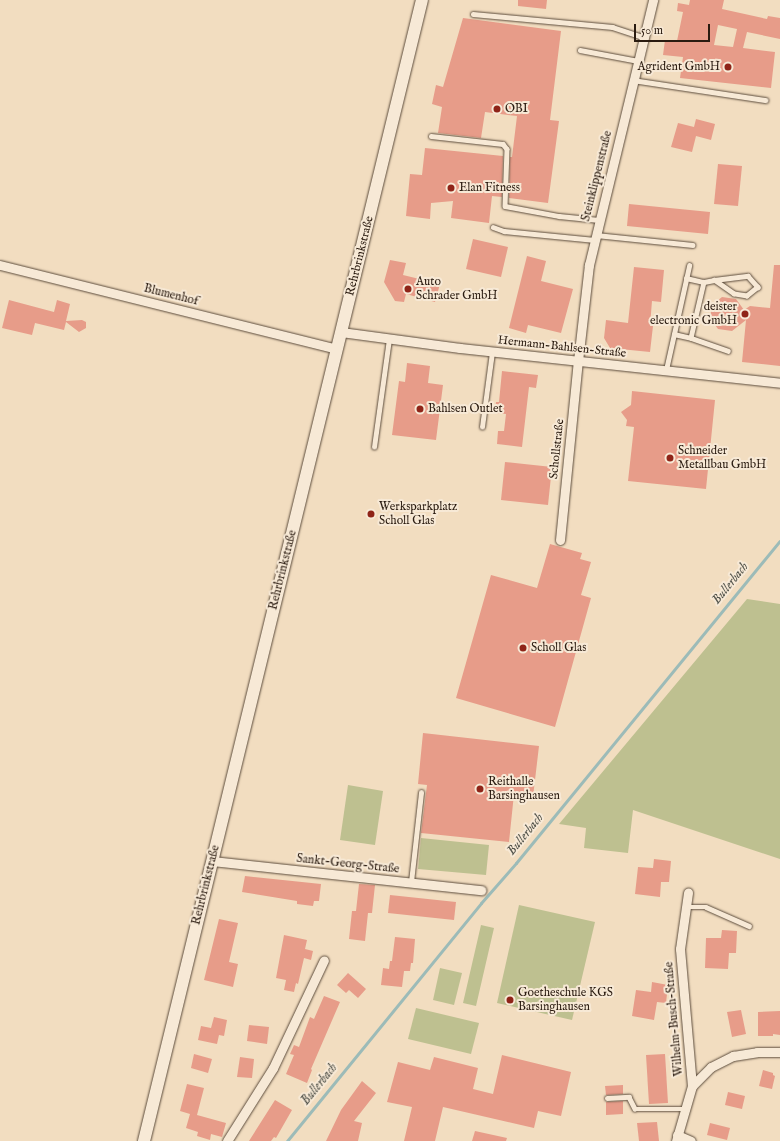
<!DOCTYPE html>
<meta charset="utf-8">
<style>
body{margin:0}
#map{position:relative;width:780px;height:1141px;overflow:hidden;background:#f2ddc0;font-family:"IM FELL English",serif}
div>[style]{position:absolute}
[style*='--x']{left:calc(var(--x)*1px);top:calc(var(--y)*1px);width:calc(var(--w)*1px);rotate:calc(var(--a)*1deg)}
.green>*{inset:0;background:#bec090}
.stream>*{height:3px;margin:-1.5px;padding:0 1.5px;transform-origin:1.5px;border-radius:1.5px;background:#9cbbb8}
.building>*{inset:0;background:#e79c89}
.roads{filter:drop-shadow(0 0 1px #5c4c3c) drop-shadow(0 0 1px #5c4c3c)}
.service>*{height:4.5px;margin:-2.25px;padding:0 2.25px;transform-origin:2.25px;border-radius:2.25px;background:#f7e9d6}
.minor>*{height:9px;margin:-4.5px;padding:0 4.5px;transform-origin:4.5px;border-radius:4.5px;background:#f7e9d6}
.secondary>*{height:12px;margin:-6px;padding:0 6px;transform-origin:6px;border-radius:6px;background:#f7e9d6}
.dots>*{width:11px;height:11px;translate:-50% -50%;box-sizing:border-box;border:2px solid #f7e9d6;border-radius:50%}
span{translate:-50% -50%;white-space:nowrap;text-align:center;line-height:1.15;-webkit-text-stroke:4px #f7e9d6;paint-order:stroke}
.poi-label{font-size:12px;color:#2a1b10}
.right{translate:-100% -50%;text-align:right}
.left{translate:0 -50%;text-align:left}
.street-label{font-size:12px;color:#2a1b10}
.water-label{font-size:13px;color:#52534b;font-style:italic}
.scale{position:absolute;left:634px;top:24px;width:76px;height:18px;box-sizing:border-box;border:2px solid #2a1b10;border-top:0;padding-left:5px;font-size:12px;line-height:14px;white-space:nowrap;color:#2a1b10;-webkit-text-stroke:3px #f7e9d6;paint-order:stroke}
</style>
<div id="map">
<div class="green">
<i style="clip-path:polygon(747px 599px,780px 604px,780px 859px,633px 810px,628px 853px,584px 848px,586px 828px,559px 824px)"></i>
<i style="clip-path:polygon(348px 785px,383px 791px,375px 845px,340px 840px)"></i>
<i style="clip-path:polygon(421px 838px,489px 845px,486px 875px,418px 869px)"></i>
<i style="clip-path:polygon(519px 905px,595px 922px,572px 1020px,497px 1003px)"></i>
<i style="clip-path:polygon(481px 925px,494px 928px,476px 1006px,463px 1003px)"></i>
<i style="clip-path:polygon(440px 968px,462px 973px,454px 1005px,433px 1000px)"></i>
<i style="clip-path:polygon(416px 1008px,479px 1023px,471px 1054px,408px 1039px)"></i>
</div>
<div class="stream">
<i style="--x:287;--y:1141;--w:307;--a:-50.8"></i>
<i style="--x:481;--y:903;--w:53;--a:-48.8"></i>
<i style="--x:516;--y:863;--w:416;--a:-50.7"></i>
</div>
<div class="building">
<i style="clip-path:polygon(518px 0,547px 0,546px 9px,518px 6px)"></i>
<i style="clip-path:polygon(evenodd,690px 0,724px 0,722px 9px,767px 19px,768px 16px,780px 18px,780px 39px,747px 32px,743px 48px,775px 52px,771px 88px,680px 78px,683px 57px,663px 55px,665px 40px,677px 41px,683px 12px,677px 11px,678px 3px,689px 5px,690px 0,718px 25px,737px 29px,733px 47px,714px 45px,718px 25px)"></i>
<i style="clip-path:polygon(463px 18px,561px 31px,550px 120px,559px 121px,548px 203px,509px 198px,510px 157px,512px 157px,517px 116px,485px 112px,481px 138px,438px 133px,442px 107px,432px 104px,436px 85px,443px 87px)"></i>
<i style="clip-path:polygon(696px 119px,715px 124px,711px 140px,696px 136px,692px 152px,671px 147px,678px 123px,694px 127px)"></i>
<i style="clip-path:polygon(425px 148px,503px 156px,502px 197px,492px 196px,489px 223px,451px 218px,453px 201px,431px 203px,430px 219px,406px 216px,410px 174px,422px 175px)"></i>
<i style="clip-path:polygon(718px 164px,742px 166px,738px 206px,714px 204px)"></i>
<i style="clip-path:polygon(629px 204px,710px 212px,708px 234px,627px 226px)"></i>
<i style="clip-path:polygon(473px 239px,508px 247px,501px 277px,466px 269px)"></i>
<i style="clip-path:polygon(527px 256px,546px 261px,541px 281px,573px 289px,561px 333px,528px 325px,526px 333px,509px 328px)"></i>
<i style="clip-path:polygon(390px 260px,406px 263px,403px 275px,440px 284px,435px 302px,406px 294px,404px 302px,395px 301px,384px 282px)"></i>
<i style="clip-path:polygon(774px 265px,780px 265px,780px 366px,742px 362px,746px 320px,732px 331px,718px 329px,710px 318px,712px 305px,722px 297px,736px 299px,744px 310px,750px 306px,770px 308px)"></i>
<i style="clip-path:polygon(634px 267px,664px 270px,661px 302px,652px 301px,650px 326px,653px 326px,650px 352px,610px 348px,604px 338px,606px 320px,628px 323px)"></i>
<i style="clip-path:polygon(9px 300px,54px 312px,57px 300px,70px 304px,66px 321px,82px 320px,86px 322px,86px 328px,79px 332px,66px 322px,64px 330px,35px 323px,32px 335px,2px 328px)"></i>
<i style="clip-path:polygon(407px 363px,430px 366px,428px 383px,443px 385px,436px 440px,392px 435px,399px 381px,405px 382px)"></i>
<i style="clip-path:polygon(502px 371px,538px 375px,536px 388px,529px 387px,522px 447px,497px 444px,498px 431px,504px 431px,506px 414px,495px 413px,496px 402px,499px 402px)"></i>
<i style="clip-path:polygon(632px 391px,715px 400px,706px 489px,628px 481px,634px 427px,626px 426px,627px 420px,621px 412px,631px 405px)"></i>
<i style="clip-path:polygon(505px 462px,552px 467px,548px 505px,501px 500px)"></i>
<i style="clip-path:polygon(550px 544px,582px 553px,580px 559px,591px 562px,581px 595px,591px 598px,555px 727px,456px 698px,491px 575px,537px 588px)"></i>
<i style="clip-path:polygon(423px 733px,539px 746px,533px 797px,514px 794px,509px 842px,421px 833px,427px 785px,418px 784px)"></i>
<i style="clip-path:polygon(654px 859px,671px 861px,669px 882px,661px 882px,660px 897px,635px 894px,638px 867px,653px 868px)"></i>
<i style="clip-path:polygon(245px 876px,321px 884px,319px 901px,314px 901px,313px 906px,297px 904px,297px 901px,242px 892px)"></i>
<i style="clip-path:polygon(359px 884px,375px 885px,372px 913px,368px 913px,365px 941px,349px 939px,352px 911px,356px 911px)"></i>
<i style="clip-path:polygon(390px 895px,456px 902px,454px 920px,388px 913px)"></i>
<i style="clip-path:polygon(219px 919px,238px 923px,229px 962px,238px 964px,233px 987px,204px 980px)"></i>
<i style="clip-path:polygon(722px 930px,737px 931px,736px 953px,729px 953px,728px 969px,705px 968px,706px 938px,721px 938px)"></i>
<i style="clip-path:polygon(284px 935px,307px 940px,305px 949px,313px 951px,311px 960px,304px 958px,298px 984px,296px 983px,294px 992px,284px 990px,286px 980px,276px 978px)"></i>
<i style="clip-path:polygon(395px 937px,415px 939px,413px 963px,411px 963px,410px 971px,404px 971px,402px 987px,381px 985px,383px 968px,389px 969px,390px 961px,392px 961px)"></i>
<i style="clip-path:polygon(348px 973px,366px 989px,358px 998px,349px 990px,346px 993px,337px 985px)"></i>
<i style="clip-path:polygon(652px 982px,668px 985px,666px 1003px,657px 1002px,654px 1020px,632px 1016px,636px 990px,651px 992px)"></i>
<i style="clip-path:polygon(324px 996px,340px 1002px,311px 1069px,312px 1070px,307px 1083px,286px 1074px,294px 1055px,290px 1054px,294px 1045px,299px 1047px,310px 1017px,314px 1019px)"></i>
<i style="clip-path:polygon(741px 1010px,746px 1034px,732px 1037px,727px 1012px)"></i>
<i style="clip-path:polygon(780px 1011px,780px 1035px,773px 1034px,773px 1036px,758px 1036px,758px 1012px)"></i>
<i style="clip-path:polygon(214px 1017px,227px 1020px,224px 1036px,219px 1035px,217px 1044px,198px 1040px,201px 1026px,211px 1028px)"></i>
<i style="clip-path:polygon(249px 1025px,269px 1027px,267px 1044px,247px 1041px)"></i>
<i style="clip-path:polygon(194px 1054px,212px 1059px,208px 1073px,191px 1068px)"></i>
<i style="clip-path:polygon(665px 1054px,668px 1103px,649px 1104px,646px 1055px)"></i>
<i style="clip-path:polygon(502px 1055px,571px 1072px,561px 1116px,538px 1111px,534px 1128px,443px 1107px,435px 1141px,404px 1141px,412px 1107px,387px 1102px,398px 1062px,430px 1070px,434px 1057px,478px 1068px,473px 1089px,493px 1094px)"></i>
<i style="clip-path:polygon(240px 1057px,254px 1059px,252px 1078px,237px 1077px)"></i>
<i style="clip-path:polygon(763px 1070px,773px 1073px,773px 1075px,775px 1076px,772px 1089px,759px 1086px)"></i>
<i style="clip-path:polygon(362px 1081px,376px 1093px,354px 1121px,362px 1123px,358px 1141px,326px 1141px,341px 1110px)"></i>
<i style="clip-path:polygon(187px 1084px,204px 1088px,197px 1115px,226px 1123px,222px 1137px,211px 1134px,210px 1140px,197px 1136px,198px 1132px,186px 1128px,190px 1114px,180px 1111px)"></i>
<i style="clip-path:polygon(623px 1085px,623px 1094px,606px 1095px,605px 1086px)"></i>
<i style="clip-path:polygon(728px 1092px,745px 1096px,742px 1109px,725px 1105px)"></i>
<i style="clip-path:polygon(275px 1100px,292px 1110px,276px 1138px,274px 1137px,271px 1141px,249px 1141px)"></i>
<i style="clip-path:polygon(623px 1101px,623px 1114px,606px 1115px,606px 1102px)"></i>
<i style="clip-path:polygon(657px 1122px,659px 1141px,639px 1141px,637px 1123px)"></i>
<i style="clip-path:polygon(710px 1123px,730px 1128px,727px 1140px,707px 1135px)"></i>
<i style="clip-path:polygon(475px 1131px,507px 1138px,506px 1141px,472px 1141px)"></i>
</div>
<div class="roads">
<div class="service">
<i style="--x:473;--y:14;--w:140;--a:5.3"></i>
<i style="--x:612;--y:27;--w:33;--a:18"></i>
<i style="--x:580;--y:50;--w:59;--a:10.7"></i>
<i style="--x:633;--y:80;--w:134;--a:8.6"></i>
<i style="--x:431;--y:136;--w:72;--a:6.3"></i>
<i style="--x:503;--y:144;--w:6;--a:51"></i>
<i style="--x:507;--y:149;--w:57;--a:92"></i>
<i style="--x:505;--y:206;--w:55;--a:10.5"></i>
<i style="--x:559;--y:216;--w:40;--a:5.7"></i>
<i style="--x:493;--y:227;--w:12;--a:20"></i>
<i style="--x:504;--y:231;--w:91;--a:5.6"></i>
<i style="--x:596;--y:235;--w:97;--a:5.9"></i>
<i style="--x:686;--y:278;--w:18;--a:13"></i>
<i style="--x:704;--y:282;--w:57;--a:103.1"></i>
<i style="--x:704;--y:282;--w:10;--a:-11"></i>
<i style="--x:714;--y:280;--w:34;--a:-7"></i>
<i style="--x:748;--y:276;--w:15;--a:48"></i>
<i style="--x:758;--y:287;--w:14;--a:141"></i>
<i style="--x:747;--y:296;--w:13;--a:-171"></i>
<i style="--x:734;--y:294;--w:24;--a:-145"></i>
<i style="--x:674;--y:334;--w:17;--a:13"></i>
<i style="--x:691;--y:338;--w:39;--a:19"></i>
<i style="--x:666;--y:370;--w:107;--a:-77.5"></i>
<i style="--x:482;--y:427;--w:76;--a:-82.4"></i>
<i style="--x:374;--y:447;--w:109;--a:-82.1"></i>
<i style="--x:411;--y:882;--w:90;--a:-83.6"></i>
<i style="--x:686;--y:907;--w:20;--a:0"></i>
<i style="--x:706;--y:907;--w:47;--a:23.8"></i>
<i style="--x:607;--y:1098;--w:22;--a:-3"></i>
<i style="--x:629;--y:1097;--w:13;--a:63"></i>
<i style="--x:635;--y:1109;--w:50;--a:0"></i>
</div>
<div class="minor">
<i style="--x:0;--y:265;--w:347;--a:14"></i>
<i style="--x:341;--y:332;--w:120;--a:7.7"></i>
<i style="--x:460;--y:348;--w:322;--a:6.2"></i>
<i style="--x:560;--y:540;--w:180;--a:-84.3"></i>
<i style="--x:578;--y:361;--w:97;--a:-83.5"></i>
<i style="--x:589;--y:265;--w:273;--a:-76.4"></i>
<i style="--x:212;--y:861;--w:271;--a:6.2"></i>
<i style="--x:692;--y:1086;--w:27;--a:-45"></i>
<i style="--x:711;--y:1067;--w:25;--a:-27"></i>
<i style="--x:733;--y:1056;--w:24;--a:-9"></i>
<i style="--x:757;--y:1052;--w:23;--a:0"></i>
<i style="--x:677;--y:1135;--w:15;--a:23"></i>
<i style="--x:227;--y:1141;--w:86;--a:-57.8"></i>
<i style="--x:273;--y:1068;--w:119;--a:-64.7"></i>
<i style="--x:676;--y:1141;--w:57;--a:-73.8"></i>
<i style="--x:692;--y:1086;--w:138;--a:-95"></i>
<i style="--x:680;--y:949;--w:57;--a:-81.9"></i>
</div>
<div class="secondary">
<i style="--x:144;--y:1141;--w:1174;--a:-76.31"></i>
</div>
</div>
<div class="dots">
<i style="left:728px;top:67px;background:#8f2418"></i>
<i style="left:497px;top:109px;background:#8f2418"></i>
<i style="left:451px;top:188px;background:#8f2418"></i>
<i style="left:408px;top:289px;background:#8f2418"></i>
<i style="left:745px;top:314px;background:#8f2418"></i>
<i style="left:420px;top:409px;background:#8f2418"></i>
<i style="left:670px;top:458px;background:#8f2418"></i>
<i style="left:371px;top:514px;background:#8f2418"></i>
<i style="left:523px;top:648px;background:#8f2418"></i>
<i style="left:480px;top:789px;background:#8f2418"></i>
<i style="left:510px;top:1000px;background:#8f2418"></i>
</div>
<div class="poi-label">
<span class="right" style="left:720px;top:67px">Agrident GmbH</span>
<span class="left" style="left:505px;top:109px">OBI</span>
<span class="left" style="left:459px;top:188px">Elan Fitness</span>
<span class="left" style="left:416px;top:289px">Auto<br>Schrader GmbH</span>
<span class="right" style="left:737px;top:314px">deister<br>electronic GmbH</span>
<span class="left" style="left:428px;top:409px">Bahlsen Outlet</span>
<span class="left" style="left:678px;top:458px">Schneider<br>Metallbau GmbH</span>
<span class="left" style="left:379px;top:514px">Werksparkplatz<br>Scholl Glas</span>
<span class="left" style="left:531px;top:648px">Scholl Glas</span>
<span class="left" style="left:488px;top:789px">Reithalle<br>Barsinghausen</span>
<span class="left" style="left:518px;top:1000px">Goetheschule KGS<br>Barsinghausen</span>
</div>
<div class="street-label">
<span style="left:597px;top:176px;rotate:-76deg">Steinklippenstraße</span>
<span style="left:360px;top:256px;rotate:-76deg">Rehrbrinkstraße</span>
<span style="left:171px;top:295px;rotate:14deg">Blumenhof</span>
<span style="left:562px;top:347px;rotate:6deg">Hermann-Bahlsen-Straße</span>
<span style="left:557px;top:449px;rotate:-84deg">Schollstraße</span>
<span style="left:283px;top:570px;rotate:-76deg">Rehrbrinkstraße</span>
<span style="left:348px;top:864px;rotate:6deg">Sankt-Georg-Straße</span>
<span style="left:206px;top:885px;rotate:-76deg">Rehrbrinkstraße</span>
<span style="left:674px;top:1019px;rotate:-95deg">Wilhelm-Busch-Straße</span>
</div>
<div class="water-label">
<span style="left:731px;top:584px;rotate:-51deg">Bullerbach</span>
<span style="left:526px;top:835px;rotate:-51deg">Bullerbach</span>
<span style="left:320px;top:1085px;rotate:-51deg">Bullerbach</span>
</div>
<div class="scale">50 m</div>
</div>
